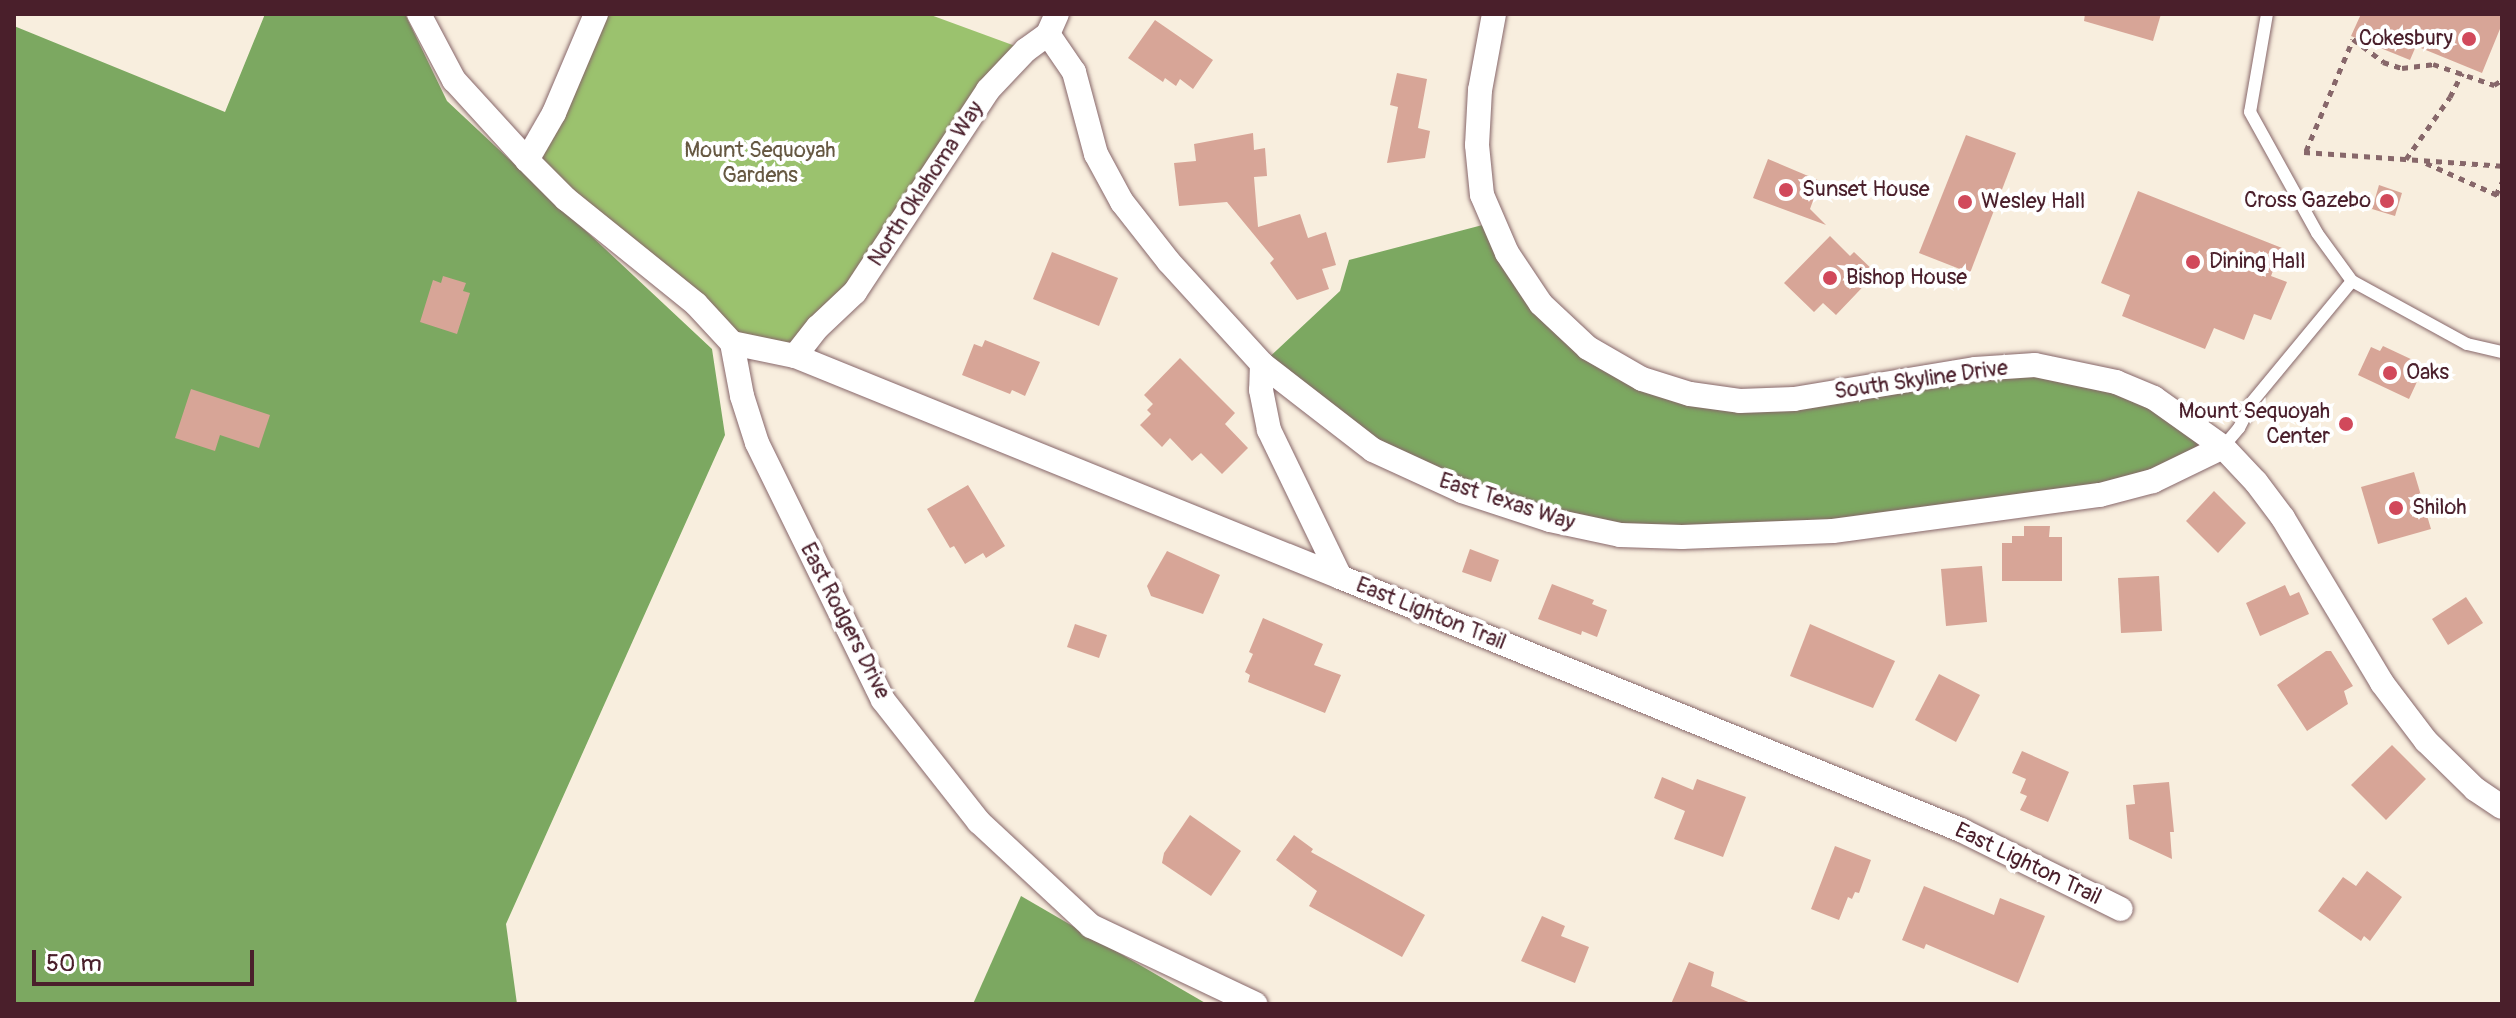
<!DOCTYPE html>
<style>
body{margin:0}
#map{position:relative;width:2516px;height:1018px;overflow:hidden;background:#f8eede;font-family:Pangolin,sans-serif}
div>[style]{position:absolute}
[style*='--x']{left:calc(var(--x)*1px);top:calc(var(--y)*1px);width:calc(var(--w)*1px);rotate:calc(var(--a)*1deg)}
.green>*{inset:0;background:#9bc26e}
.forest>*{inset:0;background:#7ca861}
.building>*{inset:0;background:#d7a597}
.path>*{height:5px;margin-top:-2.5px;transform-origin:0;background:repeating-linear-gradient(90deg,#87676a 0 6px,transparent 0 12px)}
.roads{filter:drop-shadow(0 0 2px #87676a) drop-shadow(0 0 2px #87676a)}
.lane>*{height:12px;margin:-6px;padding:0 6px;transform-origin:6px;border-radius:6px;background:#fff}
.street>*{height:24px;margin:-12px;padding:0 12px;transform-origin:12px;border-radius:12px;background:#fff}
.dots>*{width:22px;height:22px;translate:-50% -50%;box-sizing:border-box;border:4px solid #fff;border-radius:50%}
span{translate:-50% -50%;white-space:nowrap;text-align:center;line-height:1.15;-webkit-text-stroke:8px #fff;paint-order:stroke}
.poi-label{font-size:22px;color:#4a1f2b}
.right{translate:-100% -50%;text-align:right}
.left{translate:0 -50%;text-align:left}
.park-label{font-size:22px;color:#665842}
.street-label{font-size:22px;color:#4a1f2b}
.frame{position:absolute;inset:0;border:16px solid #4a1f2b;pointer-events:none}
.scale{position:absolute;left:32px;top:950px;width:222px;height:36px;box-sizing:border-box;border:4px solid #4a1f2b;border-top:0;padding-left:10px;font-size:24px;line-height:28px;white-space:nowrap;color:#4a1f2b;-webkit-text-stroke:6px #fff;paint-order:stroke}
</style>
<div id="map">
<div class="green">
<i style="clip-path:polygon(596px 14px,928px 14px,1026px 50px,795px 356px,732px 343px,527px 160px)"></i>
</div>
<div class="forest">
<i style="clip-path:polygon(265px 14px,405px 14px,447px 101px,712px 349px,725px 435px,506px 924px,517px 1004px,14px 1004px,14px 26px,225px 112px)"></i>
<i style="clip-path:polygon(1494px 222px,1588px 348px,1740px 401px,1975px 369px,2116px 382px,2223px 447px,2145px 483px,1833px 531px,1620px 535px,1373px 450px,1262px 364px,1340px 291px,1349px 260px)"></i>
<i style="clip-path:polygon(1021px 896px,1207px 1004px,973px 1004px)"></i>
</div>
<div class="building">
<i style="clip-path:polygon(2085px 14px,2161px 14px,2153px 41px,2084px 21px)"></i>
<i style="clip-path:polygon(2361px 14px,2502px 14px,2502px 24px,2482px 73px,2416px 46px,2410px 60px,2351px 36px)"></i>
<i style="clip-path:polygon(1155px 20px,1213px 60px,1193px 89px,1180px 79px,1176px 86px,1165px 78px,1163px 82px,1128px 58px)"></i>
<i style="clip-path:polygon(1397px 73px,1427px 79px,1418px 128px,1430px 131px,1425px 158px,1387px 163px,1398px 107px,1390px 105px)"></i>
<i style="clip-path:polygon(1253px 133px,1254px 150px,1265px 148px,1267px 176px,1254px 177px,1258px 227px,1300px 214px,1308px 238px,1326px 232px,1336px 265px,1322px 269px,1329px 289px,1297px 300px,1270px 263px,1274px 259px,1227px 202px,1179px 206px,1174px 163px,1196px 161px,1194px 144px)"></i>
<i style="clip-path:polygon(1966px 135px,2016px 153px,1970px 273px,1919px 253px)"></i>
<i style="clip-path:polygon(1768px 159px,1820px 181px,1810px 209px,1826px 225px,1753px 198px)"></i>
<i style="clip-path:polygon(2379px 185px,2402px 193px,2395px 216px,2372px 209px)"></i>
<i style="clip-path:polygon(2138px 191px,2282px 248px,2271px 276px,2287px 282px,2271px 320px,2254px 314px,2244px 340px,2214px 328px,2205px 349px,2122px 316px,2130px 295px,2101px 283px)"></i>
<i style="clip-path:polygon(1830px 236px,1850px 256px,1854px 252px,1876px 273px,1836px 315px,1823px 303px,1814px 312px,1784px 283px)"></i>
<i style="clip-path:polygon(1052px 252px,1118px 278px,1099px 326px,1033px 299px)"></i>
<i style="clip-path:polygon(443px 276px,466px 283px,463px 291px,470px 293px,457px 334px,420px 322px,433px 280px,441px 283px)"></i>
<i style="clip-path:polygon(985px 340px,1040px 362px,1025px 396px,1012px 390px,1010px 394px,962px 375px,974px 344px,982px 347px)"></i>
<i style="clip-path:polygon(2383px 346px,2415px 361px,2413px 366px,2422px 371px,2409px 399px,2358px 375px,2371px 347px,2380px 351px)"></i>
<i style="clip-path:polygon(1180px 358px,1235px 413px,1225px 424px,1248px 448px,1222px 474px,1201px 453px,1192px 461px,1170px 438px,1162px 447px,1140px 425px,1151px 414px,1147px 410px,1153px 404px,1144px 395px)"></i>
<i style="clip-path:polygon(191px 389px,270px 415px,259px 448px,220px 435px,215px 451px,175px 438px)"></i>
<i style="clip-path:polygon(2414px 472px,2431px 529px,2378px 544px,2361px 487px)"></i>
<i style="clip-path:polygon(968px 485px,1005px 546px,986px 558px,983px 553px,965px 564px,954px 546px,950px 548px,927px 509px)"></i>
<i style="clip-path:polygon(2214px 491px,2246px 523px,2218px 553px,2186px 521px)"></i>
<i style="clip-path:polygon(2024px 526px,2050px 526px,2049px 537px,2062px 537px,2062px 581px,2002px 581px,2002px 543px,2012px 543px,2012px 536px,2024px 536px)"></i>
<i style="clip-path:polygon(1470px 549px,1499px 560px,1491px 582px,1462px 572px)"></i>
<i style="clip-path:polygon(1167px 551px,1220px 575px,1203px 614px,1151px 596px,1147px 586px)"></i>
<i style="clip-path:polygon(1982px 566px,1987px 622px,1946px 626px,1941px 569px)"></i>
<i style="clip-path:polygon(2159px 576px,2162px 631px,2121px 633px,2118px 578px)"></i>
<i style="clip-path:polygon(1552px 584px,1594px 600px,1592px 604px,1607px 610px,1597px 637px,1582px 631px,1581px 635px,1538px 619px)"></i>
<i style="clip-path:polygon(2285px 585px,2290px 596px,2299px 592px,2309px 614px,2260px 636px,2246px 603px)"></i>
<i style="clip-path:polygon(2466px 597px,2483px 623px,2448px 645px,2432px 619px)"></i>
<i style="clip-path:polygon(1263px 618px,1323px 644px,1314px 665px,1341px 675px,1325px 713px,1248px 682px,1250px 675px,1245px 672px,1253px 654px,1249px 652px)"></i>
<i style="clip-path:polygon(1075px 624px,1107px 635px,1099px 658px,1067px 647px)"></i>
<i style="clip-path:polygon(1810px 624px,1895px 661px,1873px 708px,1790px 676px)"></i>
<i style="clip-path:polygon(2326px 651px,2331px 651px,2353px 686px,2344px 691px,2348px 704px,2307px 731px,2277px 685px)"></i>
<i style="clip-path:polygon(1939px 674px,1980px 695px,1956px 742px,1915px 720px)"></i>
<i style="clip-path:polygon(2392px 745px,2426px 779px,2386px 820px,2351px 785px)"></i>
<i style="clip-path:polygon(2022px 751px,2069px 772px,2048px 822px,2020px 810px,2027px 796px,2020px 793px,2026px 779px,2012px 773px)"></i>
<i style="clip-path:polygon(1662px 777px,1693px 790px,1697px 779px,1746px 797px,1723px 857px,1674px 839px,1685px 811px,1654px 798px)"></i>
<i style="clip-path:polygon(2169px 782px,2174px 832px,2170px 832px,2172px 859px,2129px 839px,2126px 805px,2135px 804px,2133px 785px)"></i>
<i style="clip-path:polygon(1190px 815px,1241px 851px,1211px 896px,1162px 863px,1164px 853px)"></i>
<i style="clip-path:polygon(1294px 835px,1313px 849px,1311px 852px,1425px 915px,1402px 957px,1309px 906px,1317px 891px,1276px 860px)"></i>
<i style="clip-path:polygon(1835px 846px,1871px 860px,1859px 893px,1855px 892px,1852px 899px,1848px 897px,1839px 920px,1811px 909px)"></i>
<i style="clip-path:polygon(2367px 871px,2402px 897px,2370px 941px,2364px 936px,2361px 941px,2318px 911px,2343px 877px,2356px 886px)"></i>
<i style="clip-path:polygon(1924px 886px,1994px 915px,2000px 898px,2045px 916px,2018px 983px,1926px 944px,1924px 949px,1902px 940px)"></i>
<i style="clip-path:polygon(1542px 916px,1565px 926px,1561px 936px,1589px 947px,1575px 983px,1521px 961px)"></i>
<i style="clip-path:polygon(1689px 962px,1714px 972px,1711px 986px,1753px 1004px,1671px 1004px)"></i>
</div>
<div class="path">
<i style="--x:2306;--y:151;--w:121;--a:-67.2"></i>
<i style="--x:2353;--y:39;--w:38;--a:37"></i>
<i style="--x:2383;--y:62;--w:20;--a:18"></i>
<i style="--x:2402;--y:68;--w:31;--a:-7"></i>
<i style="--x:2433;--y:64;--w:65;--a:19"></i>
<i style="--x:2494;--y:85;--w:9;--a:-32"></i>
<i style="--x:2304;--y:152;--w:198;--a:4"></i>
<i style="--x:2406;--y:159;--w:76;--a:-54.6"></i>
<i style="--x:2450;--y:97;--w:27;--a:-63"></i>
<i style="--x:2426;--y:163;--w:83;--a:24.1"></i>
<i style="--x:2496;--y:195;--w:14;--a:-65"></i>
</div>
<div class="roads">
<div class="lane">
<i style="--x:2267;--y:14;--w:99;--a:99.8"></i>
<i style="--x:2250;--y:112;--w:138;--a:61"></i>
<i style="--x:2317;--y:233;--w:59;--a:53.9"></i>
<i style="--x:2352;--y:281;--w:131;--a:28.7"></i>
<i style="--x:2467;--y:344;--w:36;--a:13"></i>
<i style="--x:2223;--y:447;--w:25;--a:-50"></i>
<i style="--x:2239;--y:428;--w:29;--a:-63"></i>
<i style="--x:2252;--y:402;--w:157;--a:-50.4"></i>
</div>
<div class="street">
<i style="--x:419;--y:14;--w:75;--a:62.1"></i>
<i style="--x:454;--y:80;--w:108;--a:47.6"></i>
<i style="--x:527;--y:160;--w:55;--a:45"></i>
<i style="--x:566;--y:199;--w:167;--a:38.9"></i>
<i style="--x:696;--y:304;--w:53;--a:47.3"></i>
<i style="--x:732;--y:343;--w:54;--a:79.3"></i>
<i style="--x:742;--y:396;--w:49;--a:72.3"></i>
<i style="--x:757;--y:443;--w:286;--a:63.9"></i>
<i style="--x:883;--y:700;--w:155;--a:51.8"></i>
<i style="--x:979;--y:822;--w:153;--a:42.9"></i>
<i style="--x:1091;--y:926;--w:182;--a:25.4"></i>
<i style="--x:1494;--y:14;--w:77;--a:100.4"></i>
<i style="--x:1480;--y:90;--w:55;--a:93.1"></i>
<i style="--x:1477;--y:145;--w:50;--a:84.3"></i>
<i style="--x:1482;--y:195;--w:63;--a:66.7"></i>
<i style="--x:1507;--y:253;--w:61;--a:56.3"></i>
<i style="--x:1541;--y:304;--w:64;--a:43.1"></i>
<i style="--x:1588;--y:348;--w:62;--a:29.9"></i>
<i style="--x:1642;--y:379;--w:50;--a:17.4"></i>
<i style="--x:1690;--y:394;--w:50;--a:8"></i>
<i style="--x:1740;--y:401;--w:54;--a:-2.1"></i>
<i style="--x:1794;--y:399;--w:183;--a:-9.4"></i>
<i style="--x:1975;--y:369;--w:60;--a:-3.8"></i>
<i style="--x:2035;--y:365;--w:83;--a:11.9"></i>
<i style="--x:2116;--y:382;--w:41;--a:22.8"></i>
<i style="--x:2154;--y:398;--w:85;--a:35.4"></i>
<i style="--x:2223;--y:447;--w:48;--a:46.7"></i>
<i style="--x:2256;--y:482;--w:45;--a:53.1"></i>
<i style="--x:2283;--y:518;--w:192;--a:59"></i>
<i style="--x:2382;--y:683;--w:73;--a:52.8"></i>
<i style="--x:2426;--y:741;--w:69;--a:44.4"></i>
<i style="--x:2475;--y:789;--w:32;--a:34"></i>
<i style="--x:1048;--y:34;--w:46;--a:55.6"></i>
<i style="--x:1074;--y:72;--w:85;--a:75"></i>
<i style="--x:1096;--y:154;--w:55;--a:61.6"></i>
<i style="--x:1122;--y:202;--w:76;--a:51.9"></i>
<i style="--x:1169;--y:262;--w:138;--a:47.6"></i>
<i style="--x:1262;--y:364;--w:140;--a:37.8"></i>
<i style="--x:1373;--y:450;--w:98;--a:24.7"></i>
<i style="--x:1462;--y:491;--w:93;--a:18.2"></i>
<i style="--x:1550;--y:520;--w:72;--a:12.1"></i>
<i style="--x:1620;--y:535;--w:62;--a:1.8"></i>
<i style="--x:1682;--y:537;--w:151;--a:-2.3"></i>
<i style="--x:1833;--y:531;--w:269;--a:-7.7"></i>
<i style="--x:2100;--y:495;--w:55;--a:-14.8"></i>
<i style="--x:2153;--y:481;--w:78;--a:-25.9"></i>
<i style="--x:527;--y:160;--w:54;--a:-60.1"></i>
<i style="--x:554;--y:113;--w:108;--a:-67"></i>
<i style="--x:732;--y:343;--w:64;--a:11.7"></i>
<i style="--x:795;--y:356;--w:588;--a:22.07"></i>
<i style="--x:1340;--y:577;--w:671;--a:22.17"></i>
<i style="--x:1961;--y:830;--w:178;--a:26.3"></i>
<i style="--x:795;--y:356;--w:37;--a:-52"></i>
<i style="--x:818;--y:327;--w:51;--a:-43.4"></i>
<i style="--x:855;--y:292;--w:242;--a:-56.6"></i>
<i style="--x:988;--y:90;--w:55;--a:-46.5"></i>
<i style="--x:1026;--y:50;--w:27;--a:-36"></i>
<i style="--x:1048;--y:34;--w:22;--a:-66"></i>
<i style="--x:1262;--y:364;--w:26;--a:92"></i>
<i style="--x:1261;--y:390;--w:41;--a:78.7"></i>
<i style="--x:1269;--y:430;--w:163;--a:64.2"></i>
</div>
</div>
<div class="dots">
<i style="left:2469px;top:39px;background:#d1495b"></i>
<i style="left:1786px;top:190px;background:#d1495b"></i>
<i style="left:2387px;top:201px;background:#d1495b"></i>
<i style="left:1965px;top:202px;background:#d1495b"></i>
<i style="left:2193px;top:262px;background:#d1495b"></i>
<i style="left:1830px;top:278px;background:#d1495b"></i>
<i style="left:2390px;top:373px;background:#d1495b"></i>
<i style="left:2346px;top:424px;background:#d1495b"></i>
<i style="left:2396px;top:508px;background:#d1495b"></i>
</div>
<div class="poi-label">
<span class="right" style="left:2453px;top:39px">Cokesbury</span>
<span class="left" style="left:1802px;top:190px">Sunset House</span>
<span class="right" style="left:2371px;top:201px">Cross Gazebo</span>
<span class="left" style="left:1981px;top:202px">Wesley Hall</span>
<span class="left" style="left:2209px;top:262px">Dining Hall</span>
<span class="left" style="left:1846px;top:278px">Bishop House</span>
<span class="left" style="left:2406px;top:373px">Oaks</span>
<span class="right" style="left:2330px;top:424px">Mount Sequoyah<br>Center</span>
<span class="left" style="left:2412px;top:508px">Shiloh</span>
</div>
<div class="park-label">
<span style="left:760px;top:163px">Mount Sequoyah<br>Gardens</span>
</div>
<div class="street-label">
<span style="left:926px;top:184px;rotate:-57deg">North Oklahoma Way</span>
<span style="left:1921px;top:380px;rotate:-8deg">South Skyline Drive</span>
<span style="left:1507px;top:502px;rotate:18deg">East Texas Way</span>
<span style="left:1431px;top:614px;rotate:22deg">East Lighton Trail</span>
<span style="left:845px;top:621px;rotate:63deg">East Rodgers Drive</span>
<span style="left:2028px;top:864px;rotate:26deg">East Lighton Trail</span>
</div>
<div class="frame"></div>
<div class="scale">50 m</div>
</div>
